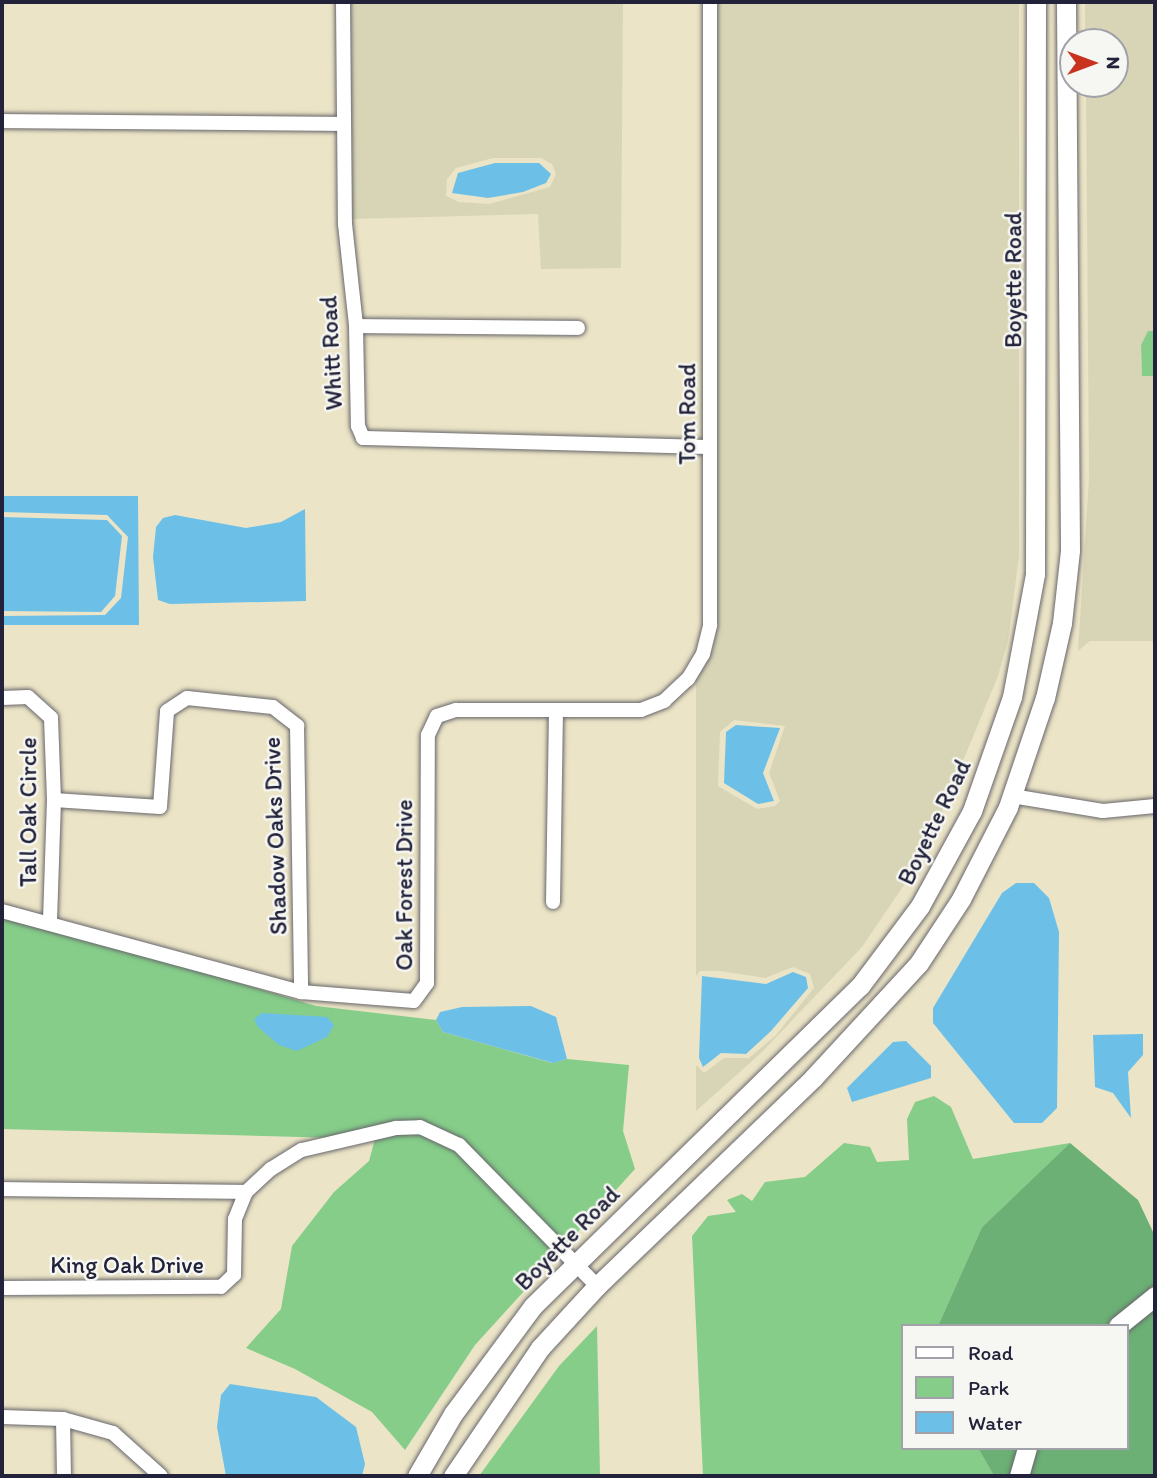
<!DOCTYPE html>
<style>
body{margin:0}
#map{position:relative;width:1157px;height:1478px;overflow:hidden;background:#ebe4c6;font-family:Itim,sans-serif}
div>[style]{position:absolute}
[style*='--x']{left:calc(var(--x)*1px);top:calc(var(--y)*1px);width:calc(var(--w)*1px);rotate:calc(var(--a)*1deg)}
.built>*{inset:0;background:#d8d5b6}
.green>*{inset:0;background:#85cd89}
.forest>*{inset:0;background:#6cb075}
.water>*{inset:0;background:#6cc0e8}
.roads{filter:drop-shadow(0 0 2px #68666c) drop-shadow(0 0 2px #68666c)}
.street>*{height:14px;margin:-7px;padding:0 7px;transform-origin:7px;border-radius:7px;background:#fff}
.secondary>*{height:19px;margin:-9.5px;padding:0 9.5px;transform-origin:9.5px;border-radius:9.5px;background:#fff}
span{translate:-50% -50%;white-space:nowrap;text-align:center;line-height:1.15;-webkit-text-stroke:5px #f6f6f2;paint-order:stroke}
.street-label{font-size:24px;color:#22223b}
.frame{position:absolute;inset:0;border:4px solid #22223b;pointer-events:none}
.legend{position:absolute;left:901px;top:1324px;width:228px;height:126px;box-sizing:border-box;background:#f6f6f2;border:2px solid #a1a1a9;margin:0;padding:9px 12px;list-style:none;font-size:21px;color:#22223b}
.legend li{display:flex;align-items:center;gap:14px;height:35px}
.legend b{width:35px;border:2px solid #a1a1a9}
.north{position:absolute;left:1059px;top:28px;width:70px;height:70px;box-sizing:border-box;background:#f6f6f2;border:2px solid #a1a1a9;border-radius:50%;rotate:90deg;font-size:19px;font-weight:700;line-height:28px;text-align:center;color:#22223b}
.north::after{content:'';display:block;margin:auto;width:24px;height:32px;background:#c8321e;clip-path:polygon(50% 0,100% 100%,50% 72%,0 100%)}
</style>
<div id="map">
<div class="built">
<i style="clip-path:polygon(evenodd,350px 2px,623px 2px,621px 268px,541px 269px,538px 214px,352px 219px,350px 2px,493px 158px,541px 158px,552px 164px,556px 174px,550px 187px,489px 204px,459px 202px,446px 196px,447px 179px,456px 168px,493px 158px)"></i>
<i style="clip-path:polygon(evenodd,717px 2px,1019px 2px,1019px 556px,1008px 641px,998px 676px,934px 831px,908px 879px,862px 947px,760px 1054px,696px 1111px,696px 1065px,704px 1073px,724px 1058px,749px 1058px,776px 1035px,814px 988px,810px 974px,793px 967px,765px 978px,720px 971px,700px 971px,696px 976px,696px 680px,713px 649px,717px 617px,717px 2px,734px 720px,785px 726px,769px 773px,780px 801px,775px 806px,757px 809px,718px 786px,720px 732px,734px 720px)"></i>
<i style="clip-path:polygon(1085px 2px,1155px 2px,1155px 331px,1148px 331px,1141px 345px,1142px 376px,1155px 376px,1155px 641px,1090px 641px,1078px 651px,1089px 479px,1086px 84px,1115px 84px,1115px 42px,1085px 42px)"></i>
</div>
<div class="green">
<i style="clip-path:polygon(1148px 331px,1155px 331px,1155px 376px,1142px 376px,1141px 345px)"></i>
<i style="clip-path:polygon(2px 912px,316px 1006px,436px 1020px,443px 1032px,552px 1063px,567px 1059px,629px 1065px,623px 1131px,635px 1169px,475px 1345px,405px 1450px,372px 1412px,295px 1369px,246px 1348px,281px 1309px,292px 1246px,334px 1192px,369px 1161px,375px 1139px,2px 1129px)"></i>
<i style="clip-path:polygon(934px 1096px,951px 1107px,973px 1159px,1070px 1143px,982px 1227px,938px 1326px,903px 1326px,903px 1448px,978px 1448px,994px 1476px,703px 1476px,692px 1236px,708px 1216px,736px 1212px,727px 1200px,742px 1194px,752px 1201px,765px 1182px,805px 1177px,844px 1143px,870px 1147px,877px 1162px,909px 1160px,907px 1119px,915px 1102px)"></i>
<i style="clip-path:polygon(597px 1326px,600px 1476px,479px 1476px,559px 1366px)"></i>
</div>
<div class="forest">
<i style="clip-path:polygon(1070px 1143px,1138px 1200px,1154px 1234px,1155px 1288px,1108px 1326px,938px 1326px,982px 1227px)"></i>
<i style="clip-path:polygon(1155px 1304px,1155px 1476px,1026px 1476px,1035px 1448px,1127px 1448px,1127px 1327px)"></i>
<i style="clip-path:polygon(978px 1448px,1020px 1448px,1012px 1476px,994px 1476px)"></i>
</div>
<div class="water">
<i style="clip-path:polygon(495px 163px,539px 163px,551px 174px,546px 183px,523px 192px,488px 198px,452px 193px,458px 173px)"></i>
<i style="clip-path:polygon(2px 496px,138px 496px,139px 625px,2px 625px,2px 616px,105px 615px,121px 598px,128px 537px,107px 515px,2px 512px)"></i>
<i style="clip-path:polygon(305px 509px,306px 601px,170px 604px,158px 600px,153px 557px,156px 527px,163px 518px,175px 515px,246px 528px,281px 522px)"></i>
<i style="clip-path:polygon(2px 517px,107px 520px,122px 536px,115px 596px,101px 612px,2px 611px)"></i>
<i style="clip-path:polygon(736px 725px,780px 728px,763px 773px,774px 801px,758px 804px,724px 783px,726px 732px)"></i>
<i style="clip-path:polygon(1016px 883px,1034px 883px,1049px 898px,1059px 932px,1057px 1108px,1042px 1123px,1014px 1123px,933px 1023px,933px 1008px,1002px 893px)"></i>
<i style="clip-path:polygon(793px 972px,806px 977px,808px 988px,771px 1031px,746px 1054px,721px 1053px,703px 1067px,699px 1058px,702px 976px,766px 984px)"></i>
<i style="clip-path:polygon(531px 1006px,556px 1017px,567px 1059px,553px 1063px,443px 1032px,436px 1020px,440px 1012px,462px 1007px)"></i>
<i style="clip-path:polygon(262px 1013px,327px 1017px,334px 1025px,327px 1037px,297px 1051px,279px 1045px,258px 1027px,254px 1019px)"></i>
<i style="clip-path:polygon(1143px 1034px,1143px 1055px,1128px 1072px,1131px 1118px,1113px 1093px,1095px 1087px,1093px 1035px)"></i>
<i style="clip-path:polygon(906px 1041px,931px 1066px,931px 1078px,852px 1102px,847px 1088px,893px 1042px)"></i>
<i style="clip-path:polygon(230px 1384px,316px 1397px,356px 1427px,365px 1464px,362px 1476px,226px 1476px,217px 1427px,221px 1395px)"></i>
</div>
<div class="roads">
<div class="street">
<i style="--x:343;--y:2;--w:222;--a:89.5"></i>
<i style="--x:345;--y:224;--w:103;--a:83.8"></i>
<i style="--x:356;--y:326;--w:100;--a:88.9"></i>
<i style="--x:358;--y:426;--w:13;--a:67"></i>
<i style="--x:363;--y:438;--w:347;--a:1.5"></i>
<i style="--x:2;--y:121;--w:342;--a:0.5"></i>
<i style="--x:356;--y:326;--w:222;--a:0.5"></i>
<i style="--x:2;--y:698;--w:26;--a:-2"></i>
<i style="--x:28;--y:697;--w:31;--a:42"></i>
<i style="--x:51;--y:718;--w:82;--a:87.9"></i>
<i style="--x:54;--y:800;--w:122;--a:91.9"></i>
<i style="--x:1012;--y:796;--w:92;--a:9.4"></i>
<i style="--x:1103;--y:811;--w:52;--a:-5.5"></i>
<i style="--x:54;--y:800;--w:106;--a:3.8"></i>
<i style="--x:160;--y:807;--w:96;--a:-85.8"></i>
<i style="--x:167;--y:711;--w:24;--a:-33"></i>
<i style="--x:187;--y:698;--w:86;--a:6"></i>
<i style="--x:273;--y:707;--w:31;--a:38"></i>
<i style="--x:297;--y:726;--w:266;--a:89.1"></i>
<i style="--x:553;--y:902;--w:191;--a:-89.1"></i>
<i style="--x:2;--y:911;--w:310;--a:15.2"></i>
<i style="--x:301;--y:992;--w:113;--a:4.6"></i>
<i style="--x:414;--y:1001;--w:22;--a:-54"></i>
<i style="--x:427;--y:983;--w:248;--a:-89.8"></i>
<i style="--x:428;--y:735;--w:21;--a:-65"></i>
<i style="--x:437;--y:716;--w:20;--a:-18"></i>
<i style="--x:456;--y:710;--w:185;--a:0"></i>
<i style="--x:641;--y:710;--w:25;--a:-21"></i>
<i style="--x:664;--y:701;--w:33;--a:-43"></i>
<i style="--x:688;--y:679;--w:29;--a:-59"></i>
<i style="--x:703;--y:654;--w:30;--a:-76"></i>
<i style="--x:710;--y:625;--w:623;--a:-90"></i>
<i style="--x:2;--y:1189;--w:244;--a:0.7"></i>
<i style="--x:2;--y:1288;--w:219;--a:-0.3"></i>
<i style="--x:221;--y:1287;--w:18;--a:-43"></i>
<i style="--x:234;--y:1275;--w:56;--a:-89"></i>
<i style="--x:235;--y:1219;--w:29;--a:-68"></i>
<i style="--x:246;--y:1192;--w:34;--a:-43"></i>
<i style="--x:271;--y:1169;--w:36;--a:-32"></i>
<i style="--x:302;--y:1150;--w:97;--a:-13.2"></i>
<i style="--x:396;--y:1128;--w:24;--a:-2"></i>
<i style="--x:420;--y:1127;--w:43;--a:24.8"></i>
<i style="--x:459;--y:1145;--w:197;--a:45.6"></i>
<i style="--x:2;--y:1417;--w:61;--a:1.9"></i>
<i style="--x:63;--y:1419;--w:52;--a:15.6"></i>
<i style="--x:113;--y:1433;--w:64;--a:41.9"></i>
<i style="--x:63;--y:1419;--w:57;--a:89"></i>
</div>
<div class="secondary">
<i style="--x:1118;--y:1326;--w:48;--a:-39"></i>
<i style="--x:417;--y:1476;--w:72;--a:-59.9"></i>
<i style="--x:453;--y:1414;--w:134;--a:-53.5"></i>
<i style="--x:533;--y:1306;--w:458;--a:-44.4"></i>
<i style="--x:860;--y:986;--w:100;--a:-53.1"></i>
<i style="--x:920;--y:906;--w:108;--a:-61.3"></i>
<i style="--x:972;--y:811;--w:121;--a:-70.7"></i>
<i style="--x:1012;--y:697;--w:125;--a:-79.4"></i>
<i style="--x:1035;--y:574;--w:572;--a:-89.9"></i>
<i style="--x:453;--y:1476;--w:155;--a:-55.8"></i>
<i style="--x:540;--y:1348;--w:84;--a:-47.4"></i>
<i style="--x:597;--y:1286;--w:300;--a:-43.9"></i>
<i style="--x:813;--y:1078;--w:156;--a:-47.3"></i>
<i style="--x:919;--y:963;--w:77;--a:-56.7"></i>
<i style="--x:961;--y:899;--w:103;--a:-62.9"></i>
<i style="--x:1008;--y:807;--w:115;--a:-71.3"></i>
<i style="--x:1045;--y:698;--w:77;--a:-77.2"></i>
<i style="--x:1062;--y:623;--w:73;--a:-83.7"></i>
<i style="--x:1070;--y:550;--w:548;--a:-90.42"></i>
<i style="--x:1019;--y:1476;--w:29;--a:-74"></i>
</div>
</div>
<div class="street-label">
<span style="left:1013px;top:280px;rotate:-90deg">Boyette Road</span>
<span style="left:331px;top:353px;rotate:-93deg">Whitt Road</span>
<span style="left:687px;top:414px;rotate:-90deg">Tom Road</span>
<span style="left:28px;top:812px;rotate:-90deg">Tall Oak Circle</span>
<span style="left:934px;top:822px;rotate:-64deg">Boyette Road</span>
<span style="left:275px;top:836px;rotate:-92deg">Shadow Oaks Drive</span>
<span style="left:404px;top:885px;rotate:-90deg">Oak Forest Drive</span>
<span style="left:567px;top:1238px;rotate:-45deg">Boyette Road</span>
<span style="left:127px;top:1265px">King Oak Drive</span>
</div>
<div class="frame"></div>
<ul class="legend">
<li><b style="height:9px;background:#fff"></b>Road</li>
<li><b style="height:19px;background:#85cd89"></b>Park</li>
<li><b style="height:19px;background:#6cc0e8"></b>Water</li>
</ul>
<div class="north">N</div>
</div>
